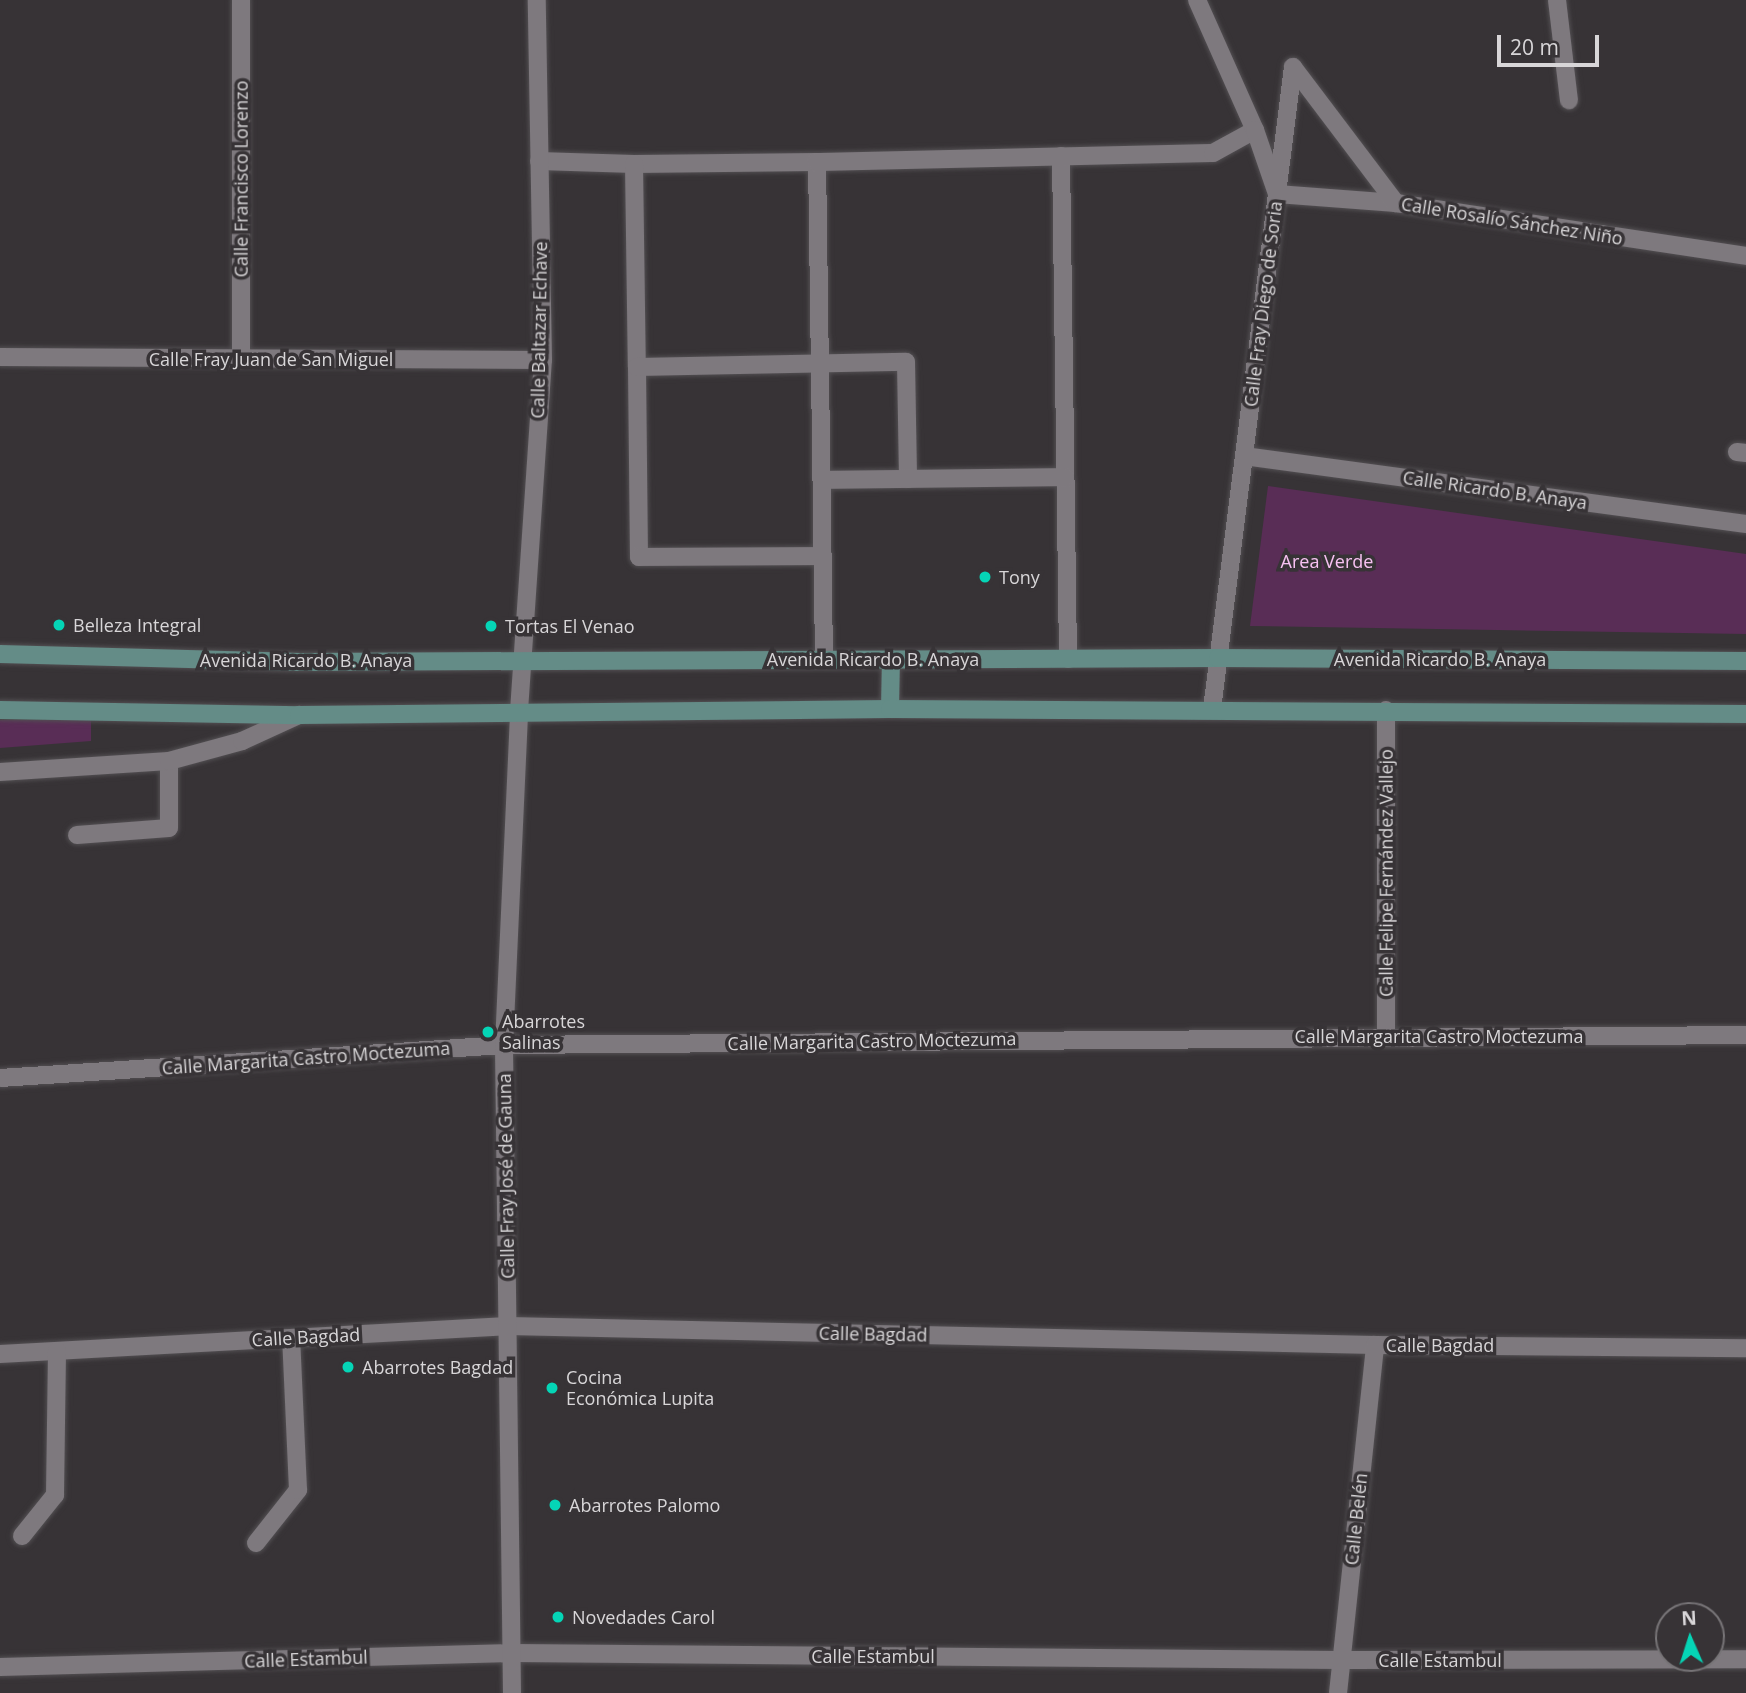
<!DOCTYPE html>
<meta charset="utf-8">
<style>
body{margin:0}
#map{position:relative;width:1746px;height:1693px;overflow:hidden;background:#373336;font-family:"Open Sans",sans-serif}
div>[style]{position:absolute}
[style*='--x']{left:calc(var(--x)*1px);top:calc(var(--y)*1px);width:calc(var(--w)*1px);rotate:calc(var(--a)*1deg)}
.green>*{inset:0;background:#592d56}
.roads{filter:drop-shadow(0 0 2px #524f52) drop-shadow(0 0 2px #524f52)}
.lane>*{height:18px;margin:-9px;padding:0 9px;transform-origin:9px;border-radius:9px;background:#7e797e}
.street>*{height:18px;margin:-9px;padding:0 9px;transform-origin:9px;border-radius:9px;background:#7e797e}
.secondary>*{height:18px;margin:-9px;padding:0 9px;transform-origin:9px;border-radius:9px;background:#648c87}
.dots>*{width:19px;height:19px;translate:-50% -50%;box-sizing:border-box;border:4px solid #373336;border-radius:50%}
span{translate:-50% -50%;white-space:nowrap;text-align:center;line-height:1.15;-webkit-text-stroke:7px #373336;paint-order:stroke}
.street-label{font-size:18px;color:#d8d6d8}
.park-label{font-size:18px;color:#f7c1f2}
.poi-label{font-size:18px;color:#d8d6d8}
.left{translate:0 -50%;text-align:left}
.north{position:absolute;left:1655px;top:1602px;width:70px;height:70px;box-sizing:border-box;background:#373336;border:2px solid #777477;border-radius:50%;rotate:357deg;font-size:19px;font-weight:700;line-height:28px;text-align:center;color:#d8d6d8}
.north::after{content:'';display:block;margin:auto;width:24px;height:32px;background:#05d5b6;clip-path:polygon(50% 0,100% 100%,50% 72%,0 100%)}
.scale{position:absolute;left:1497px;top:35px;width:102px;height:32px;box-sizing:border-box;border:4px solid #d8d6d8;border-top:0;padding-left:9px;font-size:21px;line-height:24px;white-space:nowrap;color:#d8d6d8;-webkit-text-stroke:5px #373336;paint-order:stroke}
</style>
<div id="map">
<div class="green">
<i style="clip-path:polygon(1268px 486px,1746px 554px,1746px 634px,1250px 626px)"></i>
<i style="clip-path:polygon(0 720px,91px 720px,91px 741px,0 748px)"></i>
</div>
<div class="roads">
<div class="lane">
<i style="--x:1061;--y:156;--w:503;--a:89.2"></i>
<i style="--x:539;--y:161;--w:95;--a:1.8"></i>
<i style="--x:817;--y:162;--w:183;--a:179.4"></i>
<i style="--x:634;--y:164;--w:203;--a:89.2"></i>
<i style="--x:637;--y:367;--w:190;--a:89.4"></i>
<i style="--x:639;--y:557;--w:184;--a:-0.3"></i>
<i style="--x:637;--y:367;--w:269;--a:-1.1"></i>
<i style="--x:906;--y:362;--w:117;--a:89"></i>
<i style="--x:1737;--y:452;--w:9;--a:6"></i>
<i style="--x:822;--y:480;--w:243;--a:-0.7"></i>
<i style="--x:824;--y:659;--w:497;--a:-90.8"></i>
<i style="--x:817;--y:162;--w:396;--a:-1.3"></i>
<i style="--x:1213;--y:153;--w:48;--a:-28.7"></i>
<i style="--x:77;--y:835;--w:92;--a:-4.4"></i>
<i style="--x:169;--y:828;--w:67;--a:-90"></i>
</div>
<div class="street">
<i style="--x:1197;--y:0;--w:142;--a:66"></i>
<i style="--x:1255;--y:130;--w:68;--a:71"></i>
<i style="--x:1277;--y:194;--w:119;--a:4.3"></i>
<i style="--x:1396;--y:203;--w:354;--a:8.6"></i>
<i style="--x:1557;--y:0;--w:101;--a:83.2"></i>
<i style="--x:1293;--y:67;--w:171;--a:52.9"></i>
<i style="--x:0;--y:357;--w:543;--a:0.32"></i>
<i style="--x:241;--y:358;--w:358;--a:-90"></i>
<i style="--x:1244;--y:456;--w:507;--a:7.71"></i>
<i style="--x:1212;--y:709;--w:647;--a:-82.81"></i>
<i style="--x:0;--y:772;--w:169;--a:-3.7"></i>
<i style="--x:169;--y:761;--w:76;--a:-15.3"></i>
<i style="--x:242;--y:741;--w:63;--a:-24.5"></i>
<i style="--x:1386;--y:1036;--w:326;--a:-90"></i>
<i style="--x:0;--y:1078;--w:505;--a:-3.75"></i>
<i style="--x:504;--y:1045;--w:1242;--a:-0.46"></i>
<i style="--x:0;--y:1354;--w:509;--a:-3.15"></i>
<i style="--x:508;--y:1326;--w:867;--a:1.26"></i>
<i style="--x:1375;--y:1345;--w:371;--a:0.5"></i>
<i style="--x:22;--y:1536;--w:53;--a:-51.2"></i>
<i style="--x:55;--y:1495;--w:144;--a:-89.2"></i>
<i style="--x:256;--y:1543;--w:68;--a:-51.6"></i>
<i style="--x:298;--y:1490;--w:152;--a:-92.6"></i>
<i style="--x:0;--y:1667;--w:513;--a:-1.56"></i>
<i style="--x:513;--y:1653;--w:828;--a:0.48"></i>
<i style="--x:1341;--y:1660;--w:405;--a:-0.1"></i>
<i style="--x:512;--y:1693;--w:648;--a:-90.71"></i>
<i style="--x:504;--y:1045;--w:334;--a:-87.4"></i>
<i style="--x:519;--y:711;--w:352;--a:-86.1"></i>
<i style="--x:543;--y:360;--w:360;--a:-91"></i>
<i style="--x:1338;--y:1693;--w:350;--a:-83.9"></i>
</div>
<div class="secondary">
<i style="--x:0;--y:654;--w:301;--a:1.5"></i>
<i style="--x:301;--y:662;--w:917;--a:-0.25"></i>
<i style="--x:1218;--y:658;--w:528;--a:0.33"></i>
<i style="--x:890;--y:709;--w:50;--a:-88.9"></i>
<i style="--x:0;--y:710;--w:299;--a:1"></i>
<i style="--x:299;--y:715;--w:591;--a:-0.58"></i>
<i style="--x:890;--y:709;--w:856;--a:0.33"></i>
</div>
</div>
<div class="dots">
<i style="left:985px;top:577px;background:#05d5b6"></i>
<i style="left:59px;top:625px;background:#05d5b6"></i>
<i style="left:491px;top:626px;background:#05d5b6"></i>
<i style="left:488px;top:1032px;background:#05d5b6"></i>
<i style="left:348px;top:1367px;background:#05d5b6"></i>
<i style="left:552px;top:1388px;background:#05d5b6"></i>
<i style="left:555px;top:1505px;background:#05d5b6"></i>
<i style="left:558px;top:1617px;background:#05d5b6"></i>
</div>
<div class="street-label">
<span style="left:241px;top:179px;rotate:-90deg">Calle Francisco Lorenzo</span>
<span style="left:1512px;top:221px;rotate:9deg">Calle Rosalío Sánchez Niño</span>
<span style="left:1263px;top:304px;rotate:-83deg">Calle Fray Diego de Soria</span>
<span style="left:539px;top:330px;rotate:-89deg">Calle Baltazar Echave</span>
<span style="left:271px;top:359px">Calle Fray Juan de San Miguel</span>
<span style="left:1495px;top:490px;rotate:8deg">Calle Ricardo B. Anaya</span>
<span style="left:873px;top:659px">Avenida Ricardo B. Anaya</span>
<span style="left:1440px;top:659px">Avenida Ricardo B. Anaya</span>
<span style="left:306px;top:660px">Avenida Ricardo B. Anaya</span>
<span style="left:1386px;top:873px;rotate:-90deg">Calle Felipe Fernández Vallejo</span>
<span style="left:1439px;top:1036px">Calle Margarita Castro Moctezuma</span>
<span style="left:872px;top:1041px;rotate:-1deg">Calle Margarita Castro Moctezuma</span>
<span style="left:306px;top:1058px;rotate:-4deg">Calle Margarita Castro Moctezuma</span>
<span style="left:506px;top:1176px;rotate:-91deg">Calle Fray José de Gauna</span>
<span style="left:873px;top:1334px;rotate:1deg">Calle Bagdad</span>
<span style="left:306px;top:1337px;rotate:-3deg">Calle Bagdad</span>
<span style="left:1440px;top:1345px">Calle Bagdad</span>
<span style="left:1356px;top:1519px;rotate:-84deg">Calle Belén</span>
<span style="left:873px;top:1656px">Calle Estambul</span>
<span style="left:306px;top:1659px;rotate:-2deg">Calle Estambul</span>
<span style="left:1440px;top:1660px">Calle Estambul</span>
</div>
<div class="park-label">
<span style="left:1327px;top:561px">Area Verde</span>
</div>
<div class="poi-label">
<span class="left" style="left:999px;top:577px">Tony</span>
<span class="left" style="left:73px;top:625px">Belleza Integral</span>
<span class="left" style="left:505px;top:626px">Tortas El Venao</span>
<span class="left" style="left:502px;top:1032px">Abarrotes<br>Salinas</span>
<span class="left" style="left:362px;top:1367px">Abarrotes Bagdad</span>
<span class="left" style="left:566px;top:1388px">Cocina<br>Económica Lupita</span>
<span class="left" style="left:569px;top:1505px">Abarrotes Palomo</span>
<span class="left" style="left:572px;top:1617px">Novedades Carol</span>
</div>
<div class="north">N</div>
<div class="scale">20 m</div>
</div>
